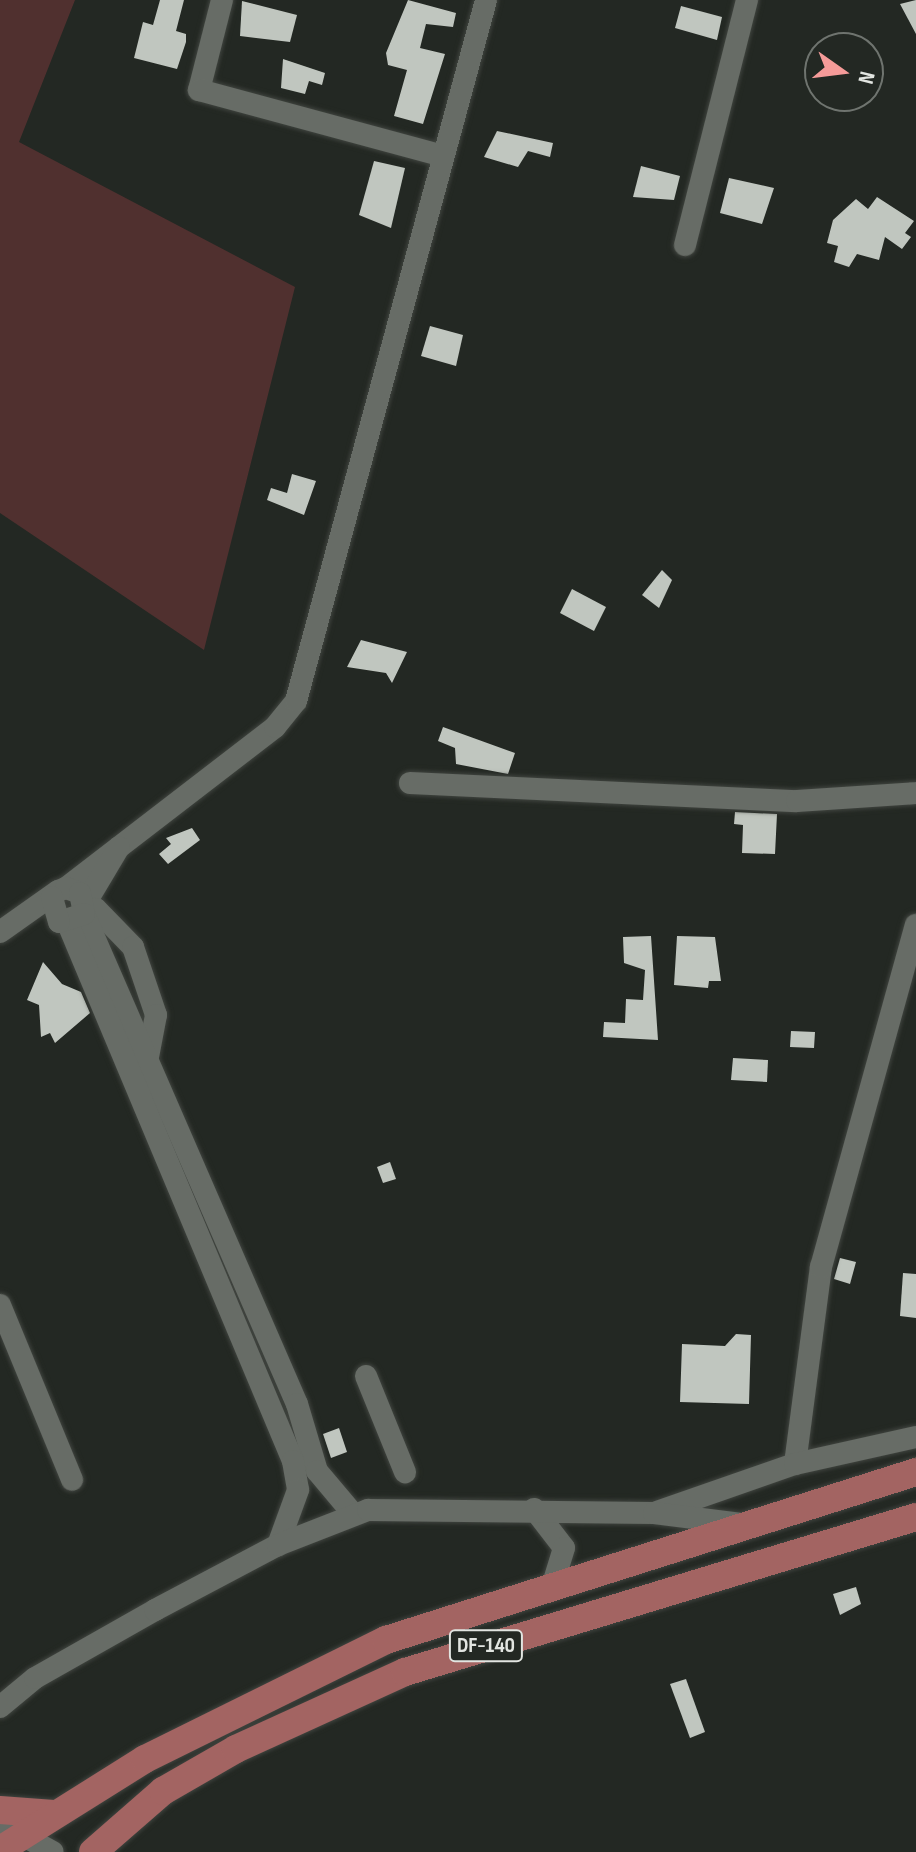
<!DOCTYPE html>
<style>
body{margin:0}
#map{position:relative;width:916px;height:1852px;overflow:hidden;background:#232823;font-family:"Sofia Sans Condensed",sans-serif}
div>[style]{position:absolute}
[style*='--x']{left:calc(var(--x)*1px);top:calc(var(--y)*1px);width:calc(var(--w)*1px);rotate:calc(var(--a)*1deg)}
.green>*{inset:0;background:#50302f}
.building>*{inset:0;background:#c0c6bf}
.roads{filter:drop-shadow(0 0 2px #40443f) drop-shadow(0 0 2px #40443f)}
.minor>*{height:22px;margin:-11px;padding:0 11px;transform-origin:11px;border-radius:11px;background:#676c66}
.major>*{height:28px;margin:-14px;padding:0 14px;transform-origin:14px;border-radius:14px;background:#a36462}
span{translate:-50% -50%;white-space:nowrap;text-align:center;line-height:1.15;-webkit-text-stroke:8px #232823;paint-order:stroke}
.shield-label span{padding:2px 6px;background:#232823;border:2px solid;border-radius:6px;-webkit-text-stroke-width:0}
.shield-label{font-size:22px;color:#e2e5e1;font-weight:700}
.north{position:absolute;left:804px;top:32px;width:80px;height:80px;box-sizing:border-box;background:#232823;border:2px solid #6f746f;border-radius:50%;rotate:104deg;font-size:22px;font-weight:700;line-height:32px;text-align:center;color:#e2e5e1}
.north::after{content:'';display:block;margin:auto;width:28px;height:36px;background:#f59b99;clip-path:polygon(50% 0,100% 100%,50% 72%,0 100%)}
</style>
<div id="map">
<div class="green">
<i style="clip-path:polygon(0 0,75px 0,19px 142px,295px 287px,204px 650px,0 513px)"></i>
</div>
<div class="building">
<i style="clip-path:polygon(160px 0,184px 0,176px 31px,186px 34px,186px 42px,177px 69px,134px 58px,143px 22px,153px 25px)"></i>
<i style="clip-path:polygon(408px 0,456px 13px,453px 27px,426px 24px,420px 48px,445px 54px,423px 124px,394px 116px,407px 70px,388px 65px,386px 53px)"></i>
<i style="clip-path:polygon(916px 0,916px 34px,900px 4px)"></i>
<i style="clip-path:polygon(242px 1px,297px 15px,290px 42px,240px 36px)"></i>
<i style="clip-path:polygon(681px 6px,722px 17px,717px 40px,675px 28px)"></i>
<i style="clip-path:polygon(283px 59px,325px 73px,322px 85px,309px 81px,305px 94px,281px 88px)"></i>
<i style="clip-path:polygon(497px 131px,553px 143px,550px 157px,528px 151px,518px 167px,484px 157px)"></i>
<i style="clip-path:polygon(374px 161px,405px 168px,391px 228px,359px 215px)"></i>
<i style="clip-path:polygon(641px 166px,680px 176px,674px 200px,633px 197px)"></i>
<i style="clip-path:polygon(729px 178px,774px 188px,762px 224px,720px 213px)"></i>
<i style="clip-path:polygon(877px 197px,914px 221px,905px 233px,911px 237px,902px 249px,885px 237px,879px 260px,857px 254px,849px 267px,834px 262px,838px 246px,827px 243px,833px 220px,856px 199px,868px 209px)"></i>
<i style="clip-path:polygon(430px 326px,463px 335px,456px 366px,421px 356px)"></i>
<i style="clip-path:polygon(292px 474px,316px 481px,304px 515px,267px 500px,271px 488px,287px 493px)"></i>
<i style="clip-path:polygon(662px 570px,672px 580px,659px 608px,642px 595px)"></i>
<i style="clip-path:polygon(572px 589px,606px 607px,594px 631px,560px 613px)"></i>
<i style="clip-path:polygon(361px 640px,407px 652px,392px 683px,386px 673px,347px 667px)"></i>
<i style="clip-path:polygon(443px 727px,515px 753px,508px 774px,456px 764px,455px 748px,438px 741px)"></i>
<i style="clip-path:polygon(735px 812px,777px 814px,775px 854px,742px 853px,743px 825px,734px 824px)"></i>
<i style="clip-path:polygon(192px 828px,200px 840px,168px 864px,159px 854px,171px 844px,166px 838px)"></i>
<i style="clip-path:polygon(651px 936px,658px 1040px,603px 1037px,604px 1022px,625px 1023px,626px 999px,643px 1000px,645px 970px,624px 963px,623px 937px)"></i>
<i style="clip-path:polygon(677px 936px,715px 937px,721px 981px,709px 981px,708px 988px,674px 985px)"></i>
<i style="clip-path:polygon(43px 962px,62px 984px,81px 992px,90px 1013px,55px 1043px,50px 1033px,41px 1037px,39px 1005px,27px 1000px)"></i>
<i style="clip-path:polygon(791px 1031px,815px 1032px,814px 1048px,790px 1047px)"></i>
<i style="clip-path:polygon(733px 1058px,768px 1060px,767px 1082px,731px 1080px)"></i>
<i style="clip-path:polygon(390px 1162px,396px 1179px,383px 1183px,377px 1167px)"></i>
<i style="clip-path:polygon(840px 1258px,856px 1262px,850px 1284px,834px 1279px)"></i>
<i style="clip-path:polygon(903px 1273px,916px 1274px,916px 1318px,900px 1316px)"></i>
<i style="clip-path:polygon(736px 1334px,751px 1335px,749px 1404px,680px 1402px,682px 1344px,725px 1346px)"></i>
<i style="clip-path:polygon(339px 1428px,347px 1452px,331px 1458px,323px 1434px)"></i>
<i style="clip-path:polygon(856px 1587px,861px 1604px,840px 1615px,833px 1594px)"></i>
<i style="clip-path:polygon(686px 1679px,705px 1732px,690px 1738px,670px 1684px)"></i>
</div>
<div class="roads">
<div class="minor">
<i style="--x:222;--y:0;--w:93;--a:104.3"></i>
<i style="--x:199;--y:90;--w:253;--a:15.1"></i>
<i style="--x:685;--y:245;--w:253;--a:-75.8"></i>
<i style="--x:410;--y:783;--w:387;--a:2.7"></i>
<i style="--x:797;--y:801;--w:119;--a:-3.8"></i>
<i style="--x:66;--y:888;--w:264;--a:-37.6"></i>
<i style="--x:275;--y:727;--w:33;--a:-51"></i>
<i style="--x:296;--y:701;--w:726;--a:-74.83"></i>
<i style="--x:85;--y:904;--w:66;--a:-59.2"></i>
<i style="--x:85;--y:908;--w:11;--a:5"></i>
<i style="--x:96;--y:909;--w:53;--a:45.8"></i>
<i style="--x:133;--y:947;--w:72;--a:71.3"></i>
<i style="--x:156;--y:1015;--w:48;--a:100.8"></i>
<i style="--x:84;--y:914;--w:534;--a:66.51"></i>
<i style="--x:297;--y:1404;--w:70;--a:73.4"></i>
<i style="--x:317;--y:1471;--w:57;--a:49.9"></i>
<i style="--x:68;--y:924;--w:582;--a:67.27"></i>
<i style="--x:293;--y:1461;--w:29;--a:80"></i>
<i style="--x:298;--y:1490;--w:59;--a:110"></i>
<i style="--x:0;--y:932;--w:71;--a:-35.3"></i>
<i style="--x:58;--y:891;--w:9;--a:-21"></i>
<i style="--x:66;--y:888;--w:15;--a:20"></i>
<i style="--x:80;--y:893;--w:21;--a:79"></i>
<i style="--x:84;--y:914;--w:26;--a:162"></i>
<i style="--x:59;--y:922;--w:26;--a:-106"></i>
<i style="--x:0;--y:1305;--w:189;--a:67.6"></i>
<i style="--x:366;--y:1376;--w:104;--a:67.9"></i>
<i style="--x:795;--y:1464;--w:199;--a:-82.5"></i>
<i style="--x:821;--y:1267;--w:355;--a:-74.5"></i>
<i style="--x:534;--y:1509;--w:49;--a:52.4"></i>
<i style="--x:564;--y:1548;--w:38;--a:107"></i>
<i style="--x:657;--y:1512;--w:146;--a:-19.2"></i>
<i style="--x:795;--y:1464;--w:124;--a:-12.6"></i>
<i style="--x:0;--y:1707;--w:45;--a:-39.6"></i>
<i style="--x:35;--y:1678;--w:138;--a:-29.5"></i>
<i style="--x:155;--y:1610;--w:139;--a:-27.9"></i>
<i style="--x:278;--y:1545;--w:97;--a:-21.3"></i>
<i style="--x:368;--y:1510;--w:286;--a:0.6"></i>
<i style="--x:654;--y:1513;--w:88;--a:7.2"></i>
<i style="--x:0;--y:1823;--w:60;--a:28.7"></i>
</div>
<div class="major">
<i style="--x:0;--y:1810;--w:54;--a:4.2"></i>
<i style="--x:0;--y:1850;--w:171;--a:-32.1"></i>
<i style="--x:145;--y:1759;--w:269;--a:-26.3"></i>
<i style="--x:386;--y:1640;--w:556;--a:-17.59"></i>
<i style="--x:93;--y:1852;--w:93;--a:-41.1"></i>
<i style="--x:163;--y:1791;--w:84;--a:-29.9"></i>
<i style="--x:236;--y:1749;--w:186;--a:-24.5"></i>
<i style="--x:405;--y:1672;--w:534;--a:-16.87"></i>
</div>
</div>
<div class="shield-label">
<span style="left:486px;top:1646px">DF-140</span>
</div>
<div class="north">N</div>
</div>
